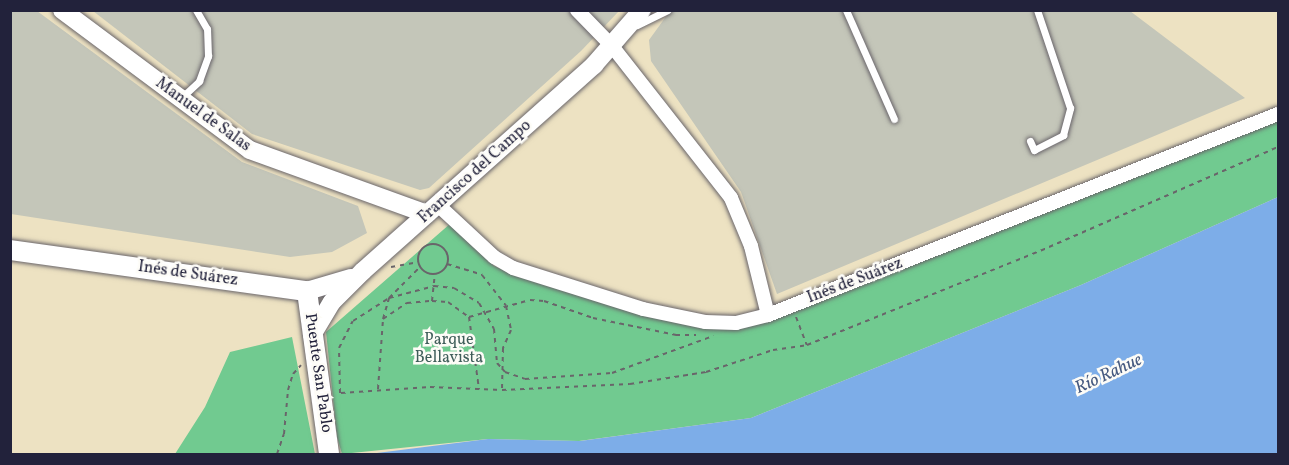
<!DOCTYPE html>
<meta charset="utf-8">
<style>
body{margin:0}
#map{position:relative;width:1289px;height:465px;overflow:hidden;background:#ede2c2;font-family:Vollkorn,serif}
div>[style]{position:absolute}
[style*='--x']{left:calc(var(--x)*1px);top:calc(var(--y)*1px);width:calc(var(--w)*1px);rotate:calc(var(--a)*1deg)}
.industrial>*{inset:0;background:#c4c6b9}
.green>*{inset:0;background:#71ca90}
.water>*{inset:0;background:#7dade8}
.path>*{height:2px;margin-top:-1px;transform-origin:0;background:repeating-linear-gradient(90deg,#69656a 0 4.5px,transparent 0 9px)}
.path>.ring{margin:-1px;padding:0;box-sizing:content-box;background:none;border:2px solid #69656a;border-radius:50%}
.roads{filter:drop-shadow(0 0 2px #69656a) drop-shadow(0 0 2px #69656a)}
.service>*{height:7px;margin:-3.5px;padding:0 3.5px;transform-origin:3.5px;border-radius:3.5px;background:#fff}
.minor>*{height:14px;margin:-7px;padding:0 7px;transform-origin:7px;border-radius:7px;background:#fff}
.tertiary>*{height:18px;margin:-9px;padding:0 9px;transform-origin:9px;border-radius:9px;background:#fff}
.secondary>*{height:20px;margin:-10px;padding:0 10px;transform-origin:10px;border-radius:10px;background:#fff}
span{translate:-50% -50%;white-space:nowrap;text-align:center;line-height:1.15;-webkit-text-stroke:5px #fdfcf7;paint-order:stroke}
.street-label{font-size:16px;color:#22223b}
.park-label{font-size:16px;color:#3e5d59}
.water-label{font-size:18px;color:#465a80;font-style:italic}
.frame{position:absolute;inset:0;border:12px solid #22223b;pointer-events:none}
</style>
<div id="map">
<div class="industrial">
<i style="clip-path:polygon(10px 11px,37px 11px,242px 162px,358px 206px,367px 233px,332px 252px,290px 257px,11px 214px)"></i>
<i style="clip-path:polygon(93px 11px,619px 11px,581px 51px,429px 188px,420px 190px,252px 134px)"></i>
<i style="clip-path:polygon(670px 11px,1130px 11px,1245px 98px,777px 294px,741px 192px,651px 61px,649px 40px)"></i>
</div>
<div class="green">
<i style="clip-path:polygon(1278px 118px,1278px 197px,1081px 285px,751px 418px,579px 441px,488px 439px,342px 454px,337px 437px,326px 332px,451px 223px,494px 266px,508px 272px,737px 325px)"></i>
<i style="clip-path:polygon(292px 337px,315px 454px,175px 454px,205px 407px,230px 352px)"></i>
</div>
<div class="water">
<i style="clip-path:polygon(1278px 197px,1278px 454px,369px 454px,488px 439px,580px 441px,751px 418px,1081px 285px)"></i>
</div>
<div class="path">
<i class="ring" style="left:418px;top:244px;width:28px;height:28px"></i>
<i style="--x:447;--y:264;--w:37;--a:17"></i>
<i style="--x:482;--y:275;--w:39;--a:52"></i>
<i style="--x:506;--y:306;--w:25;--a:78"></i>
<i style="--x:511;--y:330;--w:20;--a:114"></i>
<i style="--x:503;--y:348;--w:42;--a:91.4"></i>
<i style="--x:502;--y:390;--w:128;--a:-2.7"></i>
<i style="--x:630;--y:384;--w:77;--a:-9"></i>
<i style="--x:706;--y:372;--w:71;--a:-18.2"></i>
<i style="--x:773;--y:350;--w:34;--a:-8"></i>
<i style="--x:807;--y:345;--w:261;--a:-22"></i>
<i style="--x:1049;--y:247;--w:250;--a:-23.6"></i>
<i style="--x:391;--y:267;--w:27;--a:-10"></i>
<i style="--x:432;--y:301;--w:27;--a:-84"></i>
<i style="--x:469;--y:317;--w:63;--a:-15.6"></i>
<i style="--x:530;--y:300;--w:14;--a:4"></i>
<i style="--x:544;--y:301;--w:52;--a:19.1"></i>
<i style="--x:593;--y:318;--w:85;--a:11.6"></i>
<i style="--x:676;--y:335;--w:20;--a:0"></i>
<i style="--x:796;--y:317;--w:30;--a:69"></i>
<i style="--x:383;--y:319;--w:22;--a:-74"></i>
<i style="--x:389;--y:298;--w:44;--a:-45"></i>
<i style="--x:378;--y:389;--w:70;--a:-85.9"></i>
<i style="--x:383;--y:319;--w:29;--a:-34"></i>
<i style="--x:407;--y:303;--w:25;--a:-5"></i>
<i style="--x:432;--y:301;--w:16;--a:4"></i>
<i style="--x:448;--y:302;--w:26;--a:36"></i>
<i style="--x:469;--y:317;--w:73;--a:82.1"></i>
<i style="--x:340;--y:393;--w:45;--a:-91.3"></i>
<i style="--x:339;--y:348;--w:30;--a:-63"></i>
<i style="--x:353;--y:321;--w:43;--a:-32.6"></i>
<i style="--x:389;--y:298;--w:47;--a:-14.9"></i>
<i style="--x:434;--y:286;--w:20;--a:6"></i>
<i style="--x:454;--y:288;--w:29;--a:31"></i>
<i style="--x:479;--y:303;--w:30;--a:60"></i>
<i style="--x:494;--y:329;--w:34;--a:85"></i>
<i style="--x:497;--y:363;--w:12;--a:48"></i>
<i style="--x:505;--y:372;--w:21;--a:19"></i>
<i style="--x:525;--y:379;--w:87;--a:-3.9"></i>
<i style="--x:612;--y:373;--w:108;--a:-20.1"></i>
<i style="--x:341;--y:393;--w:89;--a:-3.9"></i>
<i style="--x:430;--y:387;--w:72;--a:2.4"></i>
<i style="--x:277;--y:454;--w:21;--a:-71"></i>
<i style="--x:284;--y:434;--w:44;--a:-84.8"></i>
<i style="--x:288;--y:390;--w:17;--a:-73"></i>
<i style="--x:293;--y:374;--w:12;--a:-48"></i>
</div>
<div class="roads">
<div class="service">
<i style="--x:846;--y:10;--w:119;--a:66.2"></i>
<i style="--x:637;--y:25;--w:34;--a:-26"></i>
<i style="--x:181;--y:98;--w:25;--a:-43"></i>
<i style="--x:199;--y:81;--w:27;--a:-70"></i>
<i style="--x:208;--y:56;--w:27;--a:-92"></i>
<i style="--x:207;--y:29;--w:22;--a:-120"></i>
<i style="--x:1030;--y:141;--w:10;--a:66"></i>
<i style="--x:1034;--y:150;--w:33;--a:-27"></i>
<i style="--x:1063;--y:135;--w:28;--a:-75"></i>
<i style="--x:1070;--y:108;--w:103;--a:-108.6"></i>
</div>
<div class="minor">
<i style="--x:577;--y:10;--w:50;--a:45.8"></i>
<i style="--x:612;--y:46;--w:193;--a:51.9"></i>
<i style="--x:731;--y:198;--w:52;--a:67.4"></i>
<i style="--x:751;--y:246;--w:71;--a:76.2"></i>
<i style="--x:438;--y:205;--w:76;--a:42.9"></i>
<i style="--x:494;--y:257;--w:22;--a:30"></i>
<i style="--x:513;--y:268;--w:136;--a:17.5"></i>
<i style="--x:643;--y:309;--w:63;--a:11.8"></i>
<i style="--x:705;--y:322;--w:31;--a:2"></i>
<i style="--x:736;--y:323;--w:33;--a:-14"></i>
<i style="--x:768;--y:315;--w:548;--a:-21.51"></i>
</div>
<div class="tertiary">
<i style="--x:62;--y:10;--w:234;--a:36.7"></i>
<i style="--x:250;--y:150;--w:188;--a:19.9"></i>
<i style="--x:307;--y:291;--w:46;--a:-16.5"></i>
<i style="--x:312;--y:335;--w:39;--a:-59"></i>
<i style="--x:332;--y:302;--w:44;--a:-45"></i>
<i style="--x:363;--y:271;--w:310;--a:-41.7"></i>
<i style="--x:594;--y:65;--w:73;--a:-48.9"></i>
</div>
<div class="secondary">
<i style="--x:10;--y:250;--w:300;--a:7.9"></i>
<i style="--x:307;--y:291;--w:164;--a:82.3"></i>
</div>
</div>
<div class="street-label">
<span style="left:203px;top:115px;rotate:36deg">Manuel de Salas</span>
<span style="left:475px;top:172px;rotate:-42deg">Francisco del Campo</span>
<span style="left:188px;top:274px;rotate:8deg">Inés de Suárez</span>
<span style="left:855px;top:281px;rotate:-21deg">Inés de Suárez</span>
<span style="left:318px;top:373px;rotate:82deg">Puente San Pablo</span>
</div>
<div class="park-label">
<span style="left:449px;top:349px">Parque<br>Bellavista</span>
</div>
<div class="water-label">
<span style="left:1109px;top:375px;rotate:-25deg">Río Rahue</span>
</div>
<div class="frame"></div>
</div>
